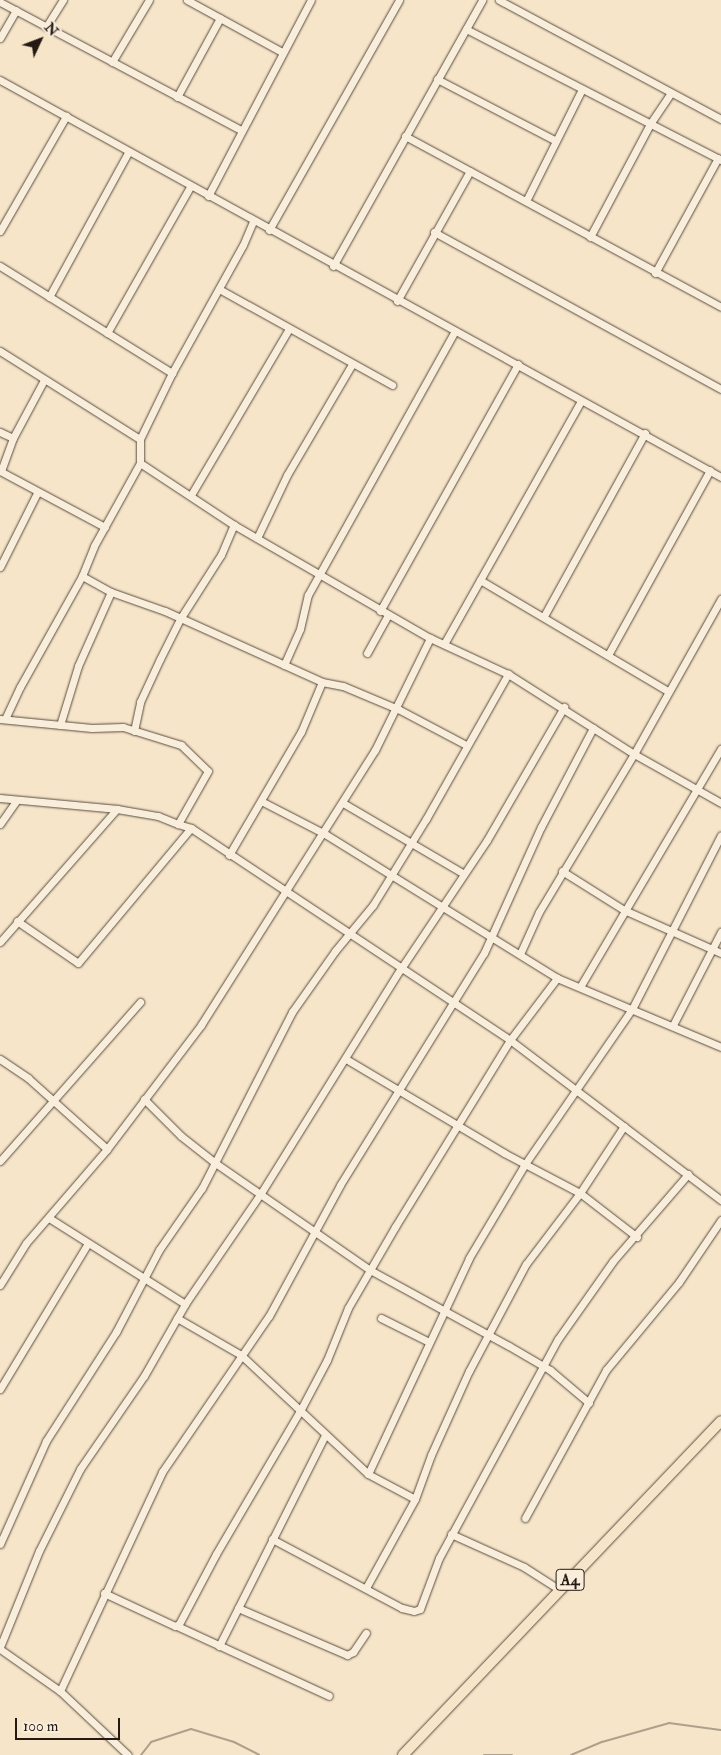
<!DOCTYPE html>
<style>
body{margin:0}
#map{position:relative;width:721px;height:1755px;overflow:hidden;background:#f6e5c8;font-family:"IM FELL Double Pica",serif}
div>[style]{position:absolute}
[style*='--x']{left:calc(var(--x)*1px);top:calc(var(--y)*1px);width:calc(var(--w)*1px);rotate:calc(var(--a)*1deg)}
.stream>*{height:2px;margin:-1px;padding:0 1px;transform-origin:1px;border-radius:1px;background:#afa08b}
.roads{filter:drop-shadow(0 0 1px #594c41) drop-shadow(0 0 1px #594c41)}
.minor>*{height:7px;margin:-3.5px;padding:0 3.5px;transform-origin:3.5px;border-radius:3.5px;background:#f9eedb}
.highway>*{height:10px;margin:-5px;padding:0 5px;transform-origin:5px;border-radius:5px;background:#f6e5c8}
span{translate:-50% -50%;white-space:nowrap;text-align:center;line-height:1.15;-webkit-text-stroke:4px #f9eedb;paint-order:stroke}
.shield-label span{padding:1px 4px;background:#f9eedb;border:1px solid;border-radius:4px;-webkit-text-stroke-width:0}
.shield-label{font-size:16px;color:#251914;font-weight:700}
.north{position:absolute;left:15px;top:15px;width:50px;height:50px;-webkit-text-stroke:4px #f9eedb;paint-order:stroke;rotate:47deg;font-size:14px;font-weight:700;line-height:20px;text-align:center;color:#251914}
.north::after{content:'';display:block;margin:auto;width:18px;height:22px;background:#251914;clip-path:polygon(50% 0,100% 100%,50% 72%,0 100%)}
.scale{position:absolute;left:15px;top:1718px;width:105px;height:22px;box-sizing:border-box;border:2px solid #251914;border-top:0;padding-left:6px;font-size:15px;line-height:18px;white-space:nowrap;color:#251914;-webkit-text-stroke:4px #f9eedb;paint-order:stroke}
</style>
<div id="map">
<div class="stream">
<i style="--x:141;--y:1755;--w:16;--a:-52"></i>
<i style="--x:151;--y:1742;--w:42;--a:-18"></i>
<i style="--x:191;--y:1729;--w:45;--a:16.8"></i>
<i style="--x:234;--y:1742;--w:28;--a:27"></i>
<i style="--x:484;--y:1755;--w:28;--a:0"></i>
<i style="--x:571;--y:1755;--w:34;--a:-23"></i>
<i style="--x:602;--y:1742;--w:70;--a:-15.8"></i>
<i style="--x:669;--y:1723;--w:52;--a:7.7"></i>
</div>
<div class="roads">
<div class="minor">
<i style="--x:187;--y:0;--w:108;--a:28.7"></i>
<i style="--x:499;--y:0;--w:252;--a:28.2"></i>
<i style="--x:0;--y:2;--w:273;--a:28"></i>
<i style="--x:46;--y:27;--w:32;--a:-58"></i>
<i style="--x:466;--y:29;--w:287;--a:27.2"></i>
<i style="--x:0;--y:38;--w:32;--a:-60"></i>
<i style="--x:112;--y:62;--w:72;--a:-59.2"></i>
<i style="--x:437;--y:79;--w:132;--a:27.5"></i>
<i style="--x:0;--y:80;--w:823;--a:28.84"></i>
<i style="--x:177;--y:97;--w:90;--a:-61.4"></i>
<i style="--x:405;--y:136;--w:359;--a:28.4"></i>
<i style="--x:208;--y:196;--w:221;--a:-62.3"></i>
<i style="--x:526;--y:201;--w:123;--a:-63.4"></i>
<i style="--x:269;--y:230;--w:264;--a:-60.5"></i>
<i style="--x:0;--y:231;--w:133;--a:-60.1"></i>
<i style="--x:434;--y:232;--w:327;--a:28.7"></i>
<i style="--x:590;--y:237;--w:128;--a:-62"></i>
<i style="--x:650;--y:124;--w:37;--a:-56"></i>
<i style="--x:0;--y:266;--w:203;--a:31.9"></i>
<i style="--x:333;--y:266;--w:305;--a:-60.7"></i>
<i style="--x:655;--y:273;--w:131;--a:-61.3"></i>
<i style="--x:219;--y:289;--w:198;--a:29"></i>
<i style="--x:49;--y:297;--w:166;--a:-61.3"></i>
<i style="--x:397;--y:301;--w:149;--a:-60.7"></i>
<i style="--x:107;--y:333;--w:168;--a:-60.4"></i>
<i style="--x:0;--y:351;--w:165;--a:32.2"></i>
<i style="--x:0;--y:432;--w:14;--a:25"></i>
<i style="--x:13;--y:438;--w:66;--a:-61.9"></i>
<i style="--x:140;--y:463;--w:113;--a:33.4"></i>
<i style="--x:234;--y:525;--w:226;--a:30"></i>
<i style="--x:430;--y:638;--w:86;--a:24.8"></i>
<i style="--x:508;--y:674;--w:149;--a:32.4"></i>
<i style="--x:634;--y:754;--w:100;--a:29.4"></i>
<i style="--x:0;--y:471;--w:119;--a:28.1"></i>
<i style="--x:1;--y:471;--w:35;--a:-70"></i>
<i style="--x:191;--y:495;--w:191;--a:-59.5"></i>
<i style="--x:257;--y:538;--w:70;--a:-64.5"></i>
<i style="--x:287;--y:475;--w:129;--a:-59.6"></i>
<i style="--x:0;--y:567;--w:83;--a:-63.4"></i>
<i style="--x:82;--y:576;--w:33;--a:29"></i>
<i style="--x:111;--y:592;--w:57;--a:19.4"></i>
<i style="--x:165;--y:611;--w:172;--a:24.3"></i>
<i style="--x:322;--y:682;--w:21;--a:11"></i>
<i style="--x:343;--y:686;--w:60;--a:22.7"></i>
<i style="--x:398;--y:709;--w:77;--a:27.9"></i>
<i style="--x:480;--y:580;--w:218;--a:30.6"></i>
<i style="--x:380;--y:611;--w:283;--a:-60.8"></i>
<i style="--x:544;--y:616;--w:209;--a:-61.1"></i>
<i style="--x:444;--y:644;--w:279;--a:-60.6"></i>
<i style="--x:367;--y:653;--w:43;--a:-61.1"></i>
<i style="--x:608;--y:655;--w:211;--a:-61.1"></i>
<i style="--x:284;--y:665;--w:39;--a:-66"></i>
<i style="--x:300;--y:629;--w:35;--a:-77"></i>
<i style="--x:308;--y:595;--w:302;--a:-60.9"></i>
<i style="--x:0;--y:719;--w:92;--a:5.6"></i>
<i style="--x:92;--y:728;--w:31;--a:-2"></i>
<i style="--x:123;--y:727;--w:61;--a:17.2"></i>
<i style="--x:181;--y:745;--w:37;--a:44"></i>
<i style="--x:208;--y:771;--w:61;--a:119.5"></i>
<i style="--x:178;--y:824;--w:14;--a:17"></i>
<i style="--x:191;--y:828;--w:383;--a:33.6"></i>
<i style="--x:510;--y:1040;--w:265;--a:37.2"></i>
<i style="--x:5;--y:719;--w:35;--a:-65"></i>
<i style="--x:20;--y:687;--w:127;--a:-60.8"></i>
<i style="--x:82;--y:576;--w:32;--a:-68"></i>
<i style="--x:94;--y:546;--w:95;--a:-61"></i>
<i style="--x:140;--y:463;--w:24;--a:-90"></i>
<i style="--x:140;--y:439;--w:73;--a:-64.1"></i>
<i style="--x:172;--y:373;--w:146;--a:-61"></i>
<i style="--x:243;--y:245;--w:26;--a:-67"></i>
<i style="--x:60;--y:725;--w:62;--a:-73"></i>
<i style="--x:78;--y:666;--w:81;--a:-66"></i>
<i style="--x:134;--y:731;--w:30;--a:-78"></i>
<i style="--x:140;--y:702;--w:47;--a:-65.1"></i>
<i style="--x:160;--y:659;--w:45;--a:-63.4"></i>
<i style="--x:180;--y:619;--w:76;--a:-57.4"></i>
<i style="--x:221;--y:555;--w:33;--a:-67"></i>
<i style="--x:0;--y:798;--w:118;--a:5.4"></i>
<i style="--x:263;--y:802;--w:70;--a:27.3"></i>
<i style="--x:325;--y:834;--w:273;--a:31.8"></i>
<i style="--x:557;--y:978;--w:178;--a:22.8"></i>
<i style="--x:343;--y:803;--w:140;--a:30.4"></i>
<i style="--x:0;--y:824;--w:29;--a:-55"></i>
<i style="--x:229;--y:855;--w:143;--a:-59.7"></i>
<i style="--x:301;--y:732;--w:54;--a:-67.2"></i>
<i style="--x:562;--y:871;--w:73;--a:32.2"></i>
<i style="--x:624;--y:910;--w:106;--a:23.9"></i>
<i style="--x:17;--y:921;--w:74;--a:34.5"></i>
<i style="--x:78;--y:963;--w:176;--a:-50.1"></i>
<i style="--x:0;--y:942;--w:177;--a:-48.7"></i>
<i style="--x:117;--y:809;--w:42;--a:9.7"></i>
<i style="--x:158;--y:816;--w:22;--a:22"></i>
<i style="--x:520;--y:954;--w:46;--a:-65.7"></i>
<i style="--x:539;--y:912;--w:184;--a:-59"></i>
<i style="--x:634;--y:754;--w:178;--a:-60.7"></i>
<i style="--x:580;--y:987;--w:277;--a:-59.4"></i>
<i style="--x:673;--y:1025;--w:105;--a:-62.7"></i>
<i style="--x:0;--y:1059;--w:34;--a:34"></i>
<i style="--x:28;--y:1078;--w:106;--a:41.9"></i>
<i style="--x:346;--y:1059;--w:184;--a:30.7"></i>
<i style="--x:504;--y:1153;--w:86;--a:27.8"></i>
<i style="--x:580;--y:1193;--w:72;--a:37.7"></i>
<i style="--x:144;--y:1099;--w:52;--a:45"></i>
<i style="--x:181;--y:1136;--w:42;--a:38.2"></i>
<i style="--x:214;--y:1162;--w:190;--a:34.7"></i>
<i style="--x:370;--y:1270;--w:158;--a:28.7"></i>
<i style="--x:509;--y:1346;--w:48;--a:30.3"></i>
<i style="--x:550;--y:1370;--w:51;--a:40.2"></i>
<i style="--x:0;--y:1161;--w:212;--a:-48.6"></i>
<i style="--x:49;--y:1218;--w:161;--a:32.3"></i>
<i style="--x:0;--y:1285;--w:49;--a:-58.2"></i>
<i style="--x:26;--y:1243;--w:124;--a:-49.2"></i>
<i style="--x:107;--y:1149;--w:156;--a:-52.8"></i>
<i style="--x:201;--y:1025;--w:325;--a:-57.7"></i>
<i style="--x:375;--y:750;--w:125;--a:-63.8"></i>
<i style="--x:177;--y:1318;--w:74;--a:30"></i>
<i style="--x:241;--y:1355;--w:174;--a:43.1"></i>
<i style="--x:368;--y:1474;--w:53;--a:28"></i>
<i style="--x:381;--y:1318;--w:54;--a:26.6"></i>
<i style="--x:0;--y:1389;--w:170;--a:-58.9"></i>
<i style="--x:368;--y:1474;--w:238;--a:-64.9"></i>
<i style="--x:469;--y:1258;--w:109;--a:-59.2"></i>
<i style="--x:525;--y:1164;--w:188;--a:-55.4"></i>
<i style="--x:632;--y:1009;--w:195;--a:-62.9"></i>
<i style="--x:525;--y:1518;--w:169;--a:-61.3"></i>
<i style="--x:606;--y:1370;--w:114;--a:-50.3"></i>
<i style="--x:679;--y:1282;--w:75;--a:-55.9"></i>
<i style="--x:451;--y:1534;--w:80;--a:24.3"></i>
<i style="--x:524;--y:1567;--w:43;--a:32.6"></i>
<i style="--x:272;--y:1539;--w:147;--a:28"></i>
<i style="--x:402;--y:1608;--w:12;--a:14"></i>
<i style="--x:414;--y:1611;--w:6;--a:-18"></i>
<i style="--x:420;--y:1609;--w:54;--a:-69.6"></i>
<i style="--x:439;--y:1558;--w:249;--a:-61.5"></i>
<i style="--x:558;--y:1339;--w:95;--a:-54.8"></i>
<i style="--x:613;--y:1261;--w:115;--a:-49.2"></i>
<i style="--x:0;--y:1544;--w:113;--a:-65.9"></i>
<i style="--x:46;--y:1441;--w:130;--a:-57.3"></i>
<i style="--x:116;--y:1332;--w:93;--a:-62.3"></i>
<i style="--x:159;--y:1250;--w:75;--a:-55.3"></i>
<i style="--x:202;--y:1188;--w:198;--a:-62.9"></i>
<i style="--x:292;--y:1012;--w:75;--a:-54.8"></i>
<i style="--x:335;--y:951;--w:60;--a:-50.4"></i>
<i style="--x:373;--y:905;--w:101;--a:-58.4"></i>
<i style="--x:426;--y:819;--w:167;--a:-60.5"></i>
<i style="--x:367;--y:1586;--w:99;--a:-61.1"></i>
<i style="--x:415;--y:1499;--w:47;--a:-70"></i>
<i style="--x:431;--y:1455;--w:92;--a:-65.7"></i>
<i style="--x:469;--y:1371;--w:121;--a:-62"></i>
<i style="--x:526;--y:1264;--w:89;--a:-52.7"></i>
<i style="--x:580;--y:1193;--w:80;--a:-56.7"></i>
<i style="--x:104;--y:1593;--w:78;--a:24.9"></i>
<i style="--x:175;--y:1626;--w:4;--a:-27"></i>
<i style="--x:179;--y:1624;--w:79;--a:-62.1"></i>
<i style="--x:216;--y:1554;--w:166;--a:-59.6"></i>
<i style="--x:300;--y:1411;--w:58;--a:-62.1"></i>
<i style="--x:327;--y:1360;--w:56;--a:-68"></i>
<i style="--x:348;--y:1308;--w:94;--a:-59.9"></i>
<i style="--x:395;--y:1227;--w:220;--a:-58.4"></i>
<i style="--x:510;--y:1040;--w:78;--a:-52.8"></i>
<i style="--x:238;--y:1608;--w:119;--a:23.3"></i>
<i style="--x:347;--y:1655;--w:7;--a:-27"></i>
<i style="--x:353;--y:1652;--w:23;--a:-56"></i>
<i style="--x:177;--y:1626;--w:167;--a:24.7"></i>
<i style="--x:219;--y:1646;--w:236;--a:-63.3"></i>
<i style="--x:0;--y:1647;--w:104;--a:-67.9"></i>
<i style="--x:39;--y:1551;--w:92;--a:-63.4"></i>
<i style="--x:80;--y:1469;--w:113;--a:-55.5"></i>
<i style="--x:144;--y:1376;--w:83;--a:-60.3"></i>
<i style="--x:185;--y:1304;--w:135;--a:-55.6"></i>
<i style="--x:261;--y:1193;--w:263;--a:-58.1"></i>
<i style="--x:400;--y:970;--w:156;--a:-56.2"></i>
<i style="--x:487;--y:840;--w:154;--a:-59.9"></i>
<i style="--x:0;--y:1649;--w:73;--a:35"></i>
<i style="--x:60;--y:1691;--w:93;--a:43.3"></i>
<i style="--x:60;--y:1691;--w:242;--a:-65"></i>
<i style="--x:162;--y:1472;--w:189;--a:-55.6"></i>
<i style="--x:269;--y:1316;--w:149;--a:-61.5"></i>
<i style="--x:340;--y:1185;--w:273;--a:-58.2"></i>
<i style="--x:484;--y:953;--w:138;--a:-65.7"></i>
<i style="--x:541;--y:827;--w:112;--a:-62.3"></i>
</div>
<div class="highway">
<i style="--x:403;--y:1755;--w:461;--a:-46.4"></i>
</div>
</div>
<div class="shield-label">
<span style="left:570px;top:1580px">A4</span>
</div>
<div class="north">N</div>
<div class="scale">100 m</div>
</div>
